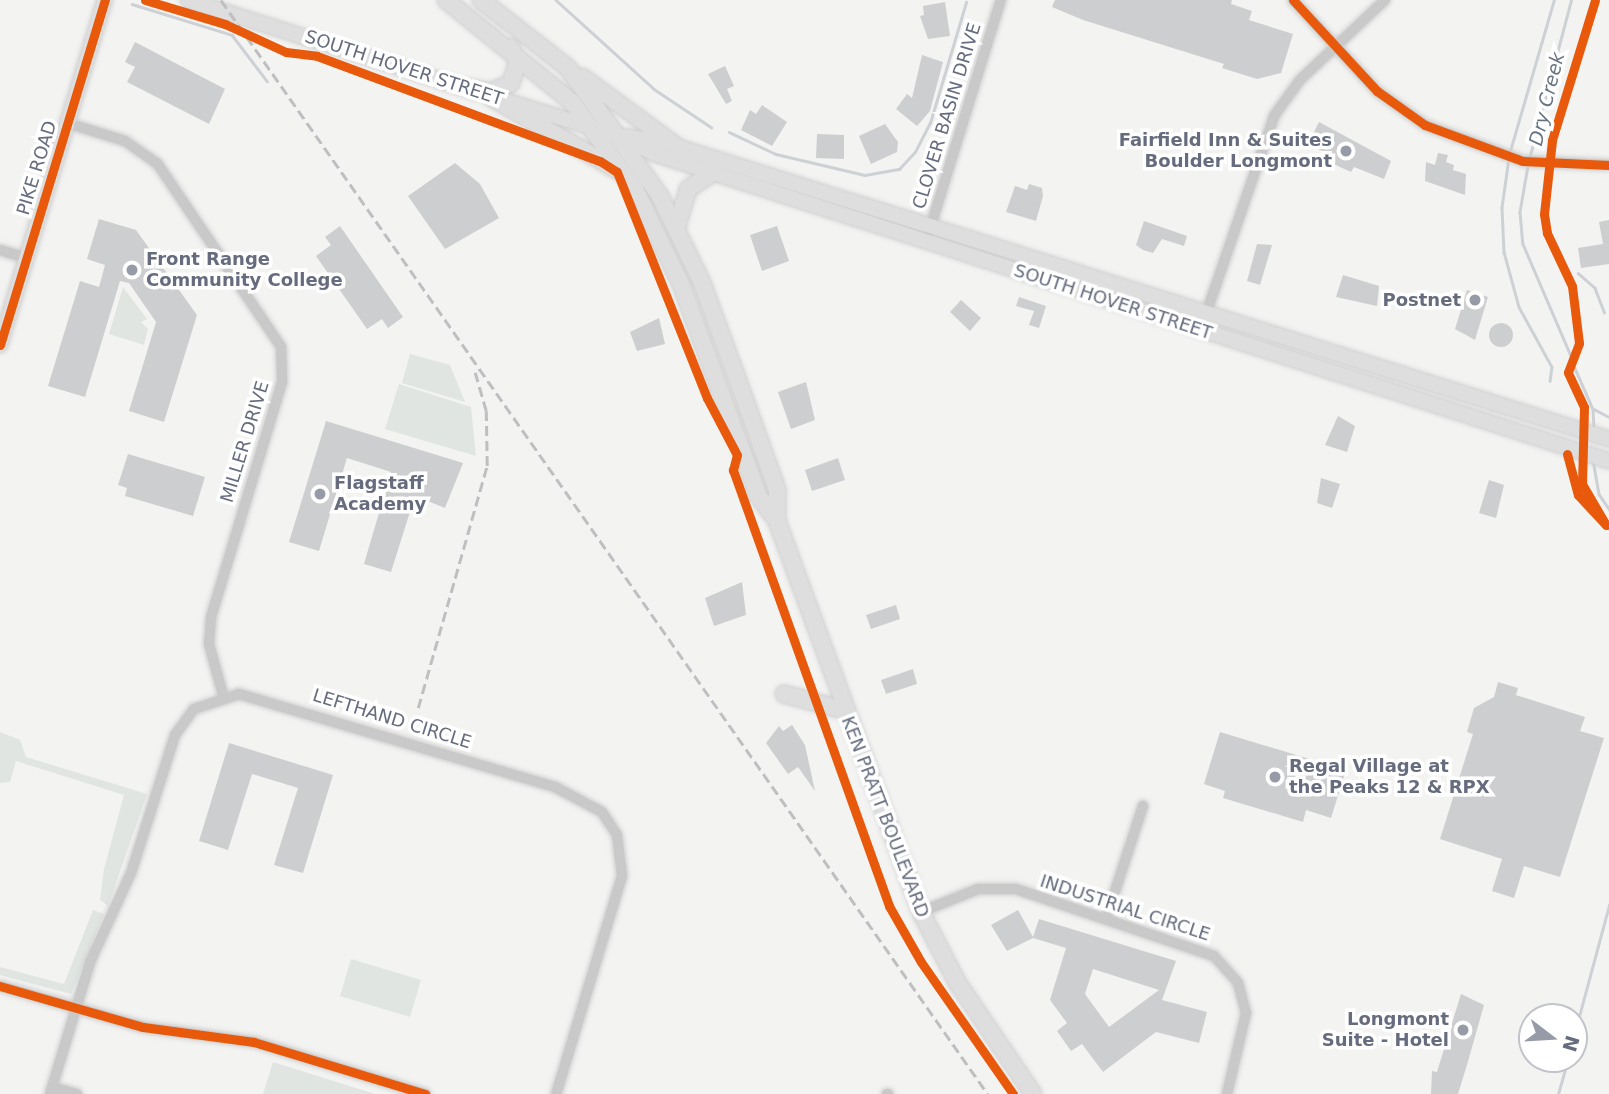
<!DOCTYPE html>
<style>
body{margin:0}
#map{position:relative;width:1609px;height:1094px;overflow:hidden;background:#f3f3f2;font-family:"DejaVu Sans",sans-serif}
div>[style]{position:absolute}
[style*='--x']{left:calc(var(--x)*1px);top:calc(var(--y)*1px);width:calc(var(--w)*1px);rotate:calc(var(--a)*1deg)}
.green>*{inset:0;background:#e1e5e1}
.stream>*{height:2.5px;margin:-1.25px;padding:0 1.25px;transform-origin:1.25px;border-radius:1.25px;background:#cdd1d5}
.building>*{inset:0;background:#cdcecf}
.round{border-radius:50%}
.roads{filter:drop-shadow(0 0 2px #cfcfd0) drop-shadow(0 0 2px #cfcfd0)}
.minor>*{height:10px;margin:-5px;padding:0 5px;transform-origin:5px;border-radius:5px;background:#c9c9ca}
.major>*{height:14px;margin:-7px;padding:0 7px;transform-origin:7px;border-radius:7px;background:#dedede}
.highway>*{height:16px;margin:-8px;padding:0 8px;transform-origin:8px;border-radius:8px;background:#dedede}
.rail>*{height:2.5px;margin-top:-1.25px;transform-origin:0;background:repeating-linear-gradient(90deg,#bfbfc1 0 10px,transparent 0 15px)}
.cycleway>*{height:9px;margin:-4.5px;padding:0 4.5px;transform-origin:4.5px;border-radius:4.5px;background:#e8590c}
.dots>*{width:19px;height:19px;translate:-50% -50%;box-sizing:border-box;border:4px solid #fff;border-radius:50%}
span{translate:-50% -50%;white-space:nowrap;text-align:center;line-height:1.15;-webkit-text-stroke:7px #fff;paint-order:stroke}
.street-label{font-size:18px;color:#666c7e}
.poi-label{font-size:18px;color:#666c7e;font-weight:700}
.right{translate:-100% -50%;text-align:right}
.left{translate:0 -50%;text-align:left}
.water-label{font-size:19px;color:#677382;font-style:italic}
.north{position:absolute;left:1518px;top:1003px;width:70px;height:70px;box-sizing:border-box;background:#fff;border:2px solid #c2c4cb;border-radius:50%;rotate:107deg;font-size:19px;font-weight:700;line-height:28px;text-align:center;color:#666c7e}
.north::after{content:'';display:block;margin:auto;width:24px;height:32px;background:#979ba7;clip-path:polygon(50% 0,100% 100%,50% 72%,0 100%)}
</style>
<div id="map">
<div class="green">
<i style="clip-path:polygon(123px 287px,147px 319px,141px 322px,148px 329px,144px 345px,109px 334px)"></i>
<i style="clip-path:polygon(410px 354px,450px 365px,465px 402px,402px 383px)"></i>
<i style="clip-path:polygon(399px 384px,471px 407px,476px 456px,385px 429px)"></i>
<i style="clip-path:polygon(0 732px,20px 740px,26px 757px,147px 794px,108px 906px,100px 900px,104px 869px,124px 795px,16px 761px,10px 782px,0 783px)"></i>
<i style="clip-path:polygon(93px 910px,104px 914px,71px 994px,0 975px,0 967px,64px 984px)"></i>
<i style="clip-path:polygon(351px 959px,421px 980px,410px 1017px,340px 996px)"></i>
<i style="clip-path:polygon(273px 1062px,375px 1094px,263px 1094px)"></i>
</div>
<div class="stream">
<i style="--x:556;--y:0;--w:132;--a:42.2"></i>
<i style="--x:654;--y:89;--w:69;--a:33.7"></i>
<i style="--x:132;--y:4;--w:105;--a:17.2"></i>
<i style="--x:232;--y:35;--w:58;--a:52.7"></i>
<i style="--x:729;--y:132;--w:52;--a:25.1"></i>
<i style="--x:776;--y:154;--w:91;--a:13.3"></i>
<i style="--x:865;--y:175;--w:35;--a:-10"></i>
<i style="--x:899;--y:169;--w:23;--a:-47"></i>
<i style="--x:915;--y:152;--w:33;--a:-63"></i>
<i style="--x:930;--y:123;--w:126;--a:-73.4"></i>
<i style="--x:1510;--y:151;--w:157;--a:-73.8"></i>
<i style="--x:1509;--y:158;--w:50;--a:98"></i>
<i style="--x:1502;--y:208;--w:44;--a:87.4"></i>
<i style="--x:1504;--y:252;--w:57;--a:74.7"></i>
<i style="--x:1519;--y:307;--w:68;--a:61.2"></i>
<i style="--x:1552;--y:367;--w:14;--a:98"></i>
<i style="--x:1529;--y:159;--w:164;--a:-75.2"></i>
<i style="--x:1528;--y:166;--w:47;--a:99.9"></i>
<i style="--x:1520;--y:212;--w:32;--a:85"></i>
<i style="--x:1523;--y:244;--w:122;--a:66.8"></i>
<i style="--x:1578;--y:273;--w:23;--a:41"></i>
<i style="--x:1595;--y:288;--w:26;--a:69"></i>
<i style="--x:1574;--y:366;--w:47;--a:66.2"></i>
<i style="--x:1593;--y:409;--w:20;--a:87"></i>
<i style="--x:1594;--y:409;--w:17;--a:28"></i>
<i style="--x:1593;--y:460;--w:35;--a:80"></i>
<i style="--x:1599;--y:494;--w:18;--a:56"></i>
<i style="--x:1574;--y:1035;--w:135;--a:-74.9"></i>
<i style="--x:1558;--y:1094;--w:36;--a:-74"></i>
</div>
<div class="building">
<i style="clip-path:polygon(1055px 0,1232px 0,1231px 4px,1252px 11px,1249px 20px,1293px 34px,1281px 73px,1257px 79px,1222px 68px,1224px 64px,1083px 20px,1052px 7px)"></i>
<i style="clip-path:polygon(945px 2px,950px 36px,928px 39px,920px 16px,924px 15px,923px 6px)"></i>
<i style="clip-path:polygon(135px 42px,225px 89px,209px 124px,127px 82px,135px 67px,125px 62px)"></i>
<i style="clip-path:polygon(922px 55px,943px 62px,930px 111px,917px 126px,896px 109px,907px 94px,912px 98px)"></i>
<i style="clip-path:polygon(725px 66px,734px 86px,727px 89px,732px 101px,726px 104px,708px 74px)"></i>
<i style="clip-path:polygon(762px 105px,787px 122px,772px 146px,741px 130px,750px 110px,756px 114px)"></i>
<i style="clip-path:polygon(1319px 122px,1391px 161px,1384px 179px,1354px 167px,1351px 172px,1342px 168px,1332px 163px,1335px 157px,1308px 144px)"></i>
<i style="clip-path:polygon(885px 124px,898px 142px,897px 152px,871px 164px,859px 136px)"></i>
<i style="clip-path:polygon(817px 134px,844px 135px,844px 159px,816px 158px)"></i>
<i style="clip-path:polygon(1438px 153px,1448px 155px,1446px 162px,1454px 165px,1453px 170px,1466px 174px,1465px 195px,1425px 181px,1426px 162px,1435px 165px)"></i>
<i style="clip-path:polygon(455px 163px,480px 184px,499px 218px,445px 249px,408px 196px)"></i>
<i style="clip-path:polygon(1029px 184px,1042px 188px,1043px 196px,1036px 221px,1006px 212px,1015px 186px,1027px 190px)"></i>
<i style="clip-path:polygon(99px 219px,136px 230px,197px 315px,164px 422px,129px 411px,156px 322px,129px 283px,120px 281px,85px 397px,48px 386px,80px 281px,99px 287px,105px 265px,87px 259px)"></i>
<i style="clip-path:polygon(1609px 220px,1609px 264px,1581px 268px,1578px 248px,1603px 244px,1599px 222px)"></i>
<i style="clip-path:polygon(1144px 221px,1187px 236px,1184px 246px,1162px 239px,1153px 253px,1143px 250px,1136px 245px)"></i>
<i style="clip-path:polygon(340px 226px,403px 317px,388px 328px,382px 319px,367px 329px,316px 256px,331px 245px,325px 237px)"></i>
<i style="clip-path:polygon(777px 226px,789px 261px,762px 271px,750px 235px)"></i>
<i style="clip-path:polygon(1257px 244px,1272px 245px,1260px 285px,1247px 281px)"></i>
<i style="clip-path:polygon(1343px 275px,1379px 286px,1377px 306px,1336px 297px)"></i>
<i style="clip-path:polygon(1467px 290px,1488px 297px,1475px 340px,1455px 329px)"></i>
<i style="clip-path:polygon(1019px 297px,1046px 306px,1039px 328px,1029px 325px,1034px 311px,1016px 306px)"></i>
<i style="clip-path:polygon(961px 300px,981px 318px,970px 331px,950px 312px)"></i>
<i style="clip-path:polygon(659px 318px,665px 344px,637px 351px,630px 332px)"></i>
<i class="round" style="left:1489px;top:323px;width:24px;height:24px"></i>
<i style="clip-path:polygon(806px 382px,815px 420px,791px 429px,778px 392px)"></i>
<i style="clip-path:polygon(1338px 416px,1355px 426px,1347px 452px,1325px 445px)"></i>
<i style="clip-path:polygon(326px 421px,463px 463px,445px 508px,415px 496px,391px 572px,364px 564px,391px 472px,347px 458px,319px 551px,289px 542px)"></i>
<i style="clip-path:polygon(128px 454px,205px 477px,193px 516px,125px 496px,127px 488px,118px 485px)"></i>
<i style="clip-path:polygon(838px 458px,845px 480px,812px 491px,805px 470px)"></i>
<i style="clip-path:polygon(1321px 478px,1340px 484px,1332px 508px,1317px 503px)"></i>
<i style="clip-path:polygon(1489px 480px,1504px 485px,1496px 518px,1479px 513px)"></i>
<i style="clip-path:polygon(742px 582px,746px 615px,714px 626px,705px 598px)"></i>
<i style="clip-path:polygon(896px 605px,900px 619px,871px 629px,866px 615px)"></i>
<i style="clip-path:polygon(913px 669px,917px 684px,886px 694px,881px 680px)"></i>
<i style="clip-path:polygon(1498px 682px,1518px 688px,1516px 695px,1585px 717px,1580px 731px,1604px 738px,1560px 877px,1524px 866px,1514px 898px,1492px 891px,1502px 859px,1440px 839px,1473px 734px,1467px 732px,1474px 708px,1494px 697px)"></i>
<i style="clip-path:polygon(792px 725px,805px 745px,815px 791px,798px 767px,788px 774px,766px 743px,779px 726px,783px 731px)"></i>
<i style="clip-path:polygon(1220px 732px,1346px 770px,1331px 818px,1306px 810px,1303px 822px,1223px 798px,1225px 791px,1204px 784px)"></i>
<i style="clip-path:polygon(229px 743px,333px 775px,303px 873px,274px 865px,298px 788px,252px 774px,228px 850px,199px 841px)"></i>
<i style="clip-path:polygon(evenodd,1018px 910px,1033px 937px,1039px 919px,1176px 961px,1162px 1000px,1207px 1012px,1199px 1043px,1156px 1032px,1103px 1072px,1082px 1044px,1071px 1051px,1057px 1031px,1067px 1023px,1050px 1000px,1066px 948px,1033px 938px,1007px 951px,991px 925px,1018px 910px,1093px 969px,1159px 990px,1109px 1027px,1085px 994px,1093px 969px)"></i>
<i style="clip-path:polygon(1461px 994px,1484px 1005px,1467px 1065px,1458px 1094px,1431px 1094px,1432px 1071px,1437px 1072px)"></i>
</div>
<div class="roads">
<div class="minor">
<i style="--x:1293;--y:0;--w:124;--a:47.3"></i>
<i style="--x:1377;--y:91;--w:59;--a:35.3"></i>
<i style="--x:1425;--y:125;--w:104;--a:20.2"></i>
<i style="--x:1523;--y:161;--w:86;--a:2.7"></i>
<i style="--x:67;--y:123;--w:61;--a:17.2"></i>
<i style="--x:125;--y:141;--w:39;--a:35"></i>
<i style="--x:157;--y:163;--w:222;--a:56"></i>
<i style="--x:281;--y:347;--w:35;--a:88"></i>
<i style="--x:282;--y:382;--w:245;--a:106.8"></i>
<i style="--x:211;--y:617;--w:27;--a:94"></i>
<i style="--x:209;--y:644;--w:53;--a:74.6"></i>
<i style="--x:929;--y:232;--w:243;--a:-72.8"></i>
<i style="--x:0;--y:250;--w:27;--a:17"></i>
<i style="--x:1206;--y:314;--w:209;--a:-71"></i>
<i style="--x:1274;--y:116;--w:44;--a:-54.2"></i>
<i style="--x:1300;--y:80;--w:117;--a:-43.3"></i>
<i style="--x:921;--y:912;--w:61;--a:-22"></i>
<i style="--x:978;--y:889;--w:38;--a:0"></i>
<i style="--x:1016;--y:889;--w:209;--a:18.7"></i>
<i style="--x:1214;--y:956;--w:36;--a:48"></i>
<i style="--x:1238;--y:983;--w:31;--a:75"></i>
<i style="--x:1246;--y:1013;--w:83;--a:103.2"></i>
<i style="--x:1106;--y:919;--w:119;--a:-71.9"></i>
<i style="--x:0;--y:986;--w:149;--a:16"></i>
<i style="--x:143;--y:1027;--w:112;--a:7.7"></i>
<i style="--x:254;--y:1042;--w:179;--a:16.9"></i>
<i style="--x:52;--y:1087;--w:26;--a:16"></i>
<i style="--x:50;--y:1094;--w:138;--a:-73.1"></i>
<i style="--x:90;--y:962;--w:98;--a:-65.3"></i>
<i style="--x:131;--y:873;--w:145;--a:-72.3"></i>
<i style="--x:175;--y:735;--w:32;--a:-54"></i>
<i style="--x:194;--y:709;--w:47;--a:-18.4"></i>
<i style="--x:239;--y:694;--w:329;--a:16.4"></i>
<i style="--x:555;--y:787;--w:53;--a:28"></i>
<i style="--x:602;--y:812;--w:27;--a:57"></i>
<i style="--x:617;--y:835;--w:41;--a:83"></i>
<i style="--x:622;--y:876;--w:228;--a:106.8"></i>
<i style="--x:887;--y:1094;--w:1;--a:0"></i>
</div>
<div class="major">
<i style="--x:188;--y:0;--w:303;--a:17.7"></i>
<i style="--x:503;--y:100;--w:122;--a:17.1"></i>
<i style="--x:620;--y:136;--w:39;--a:7"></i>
<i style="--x:659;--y:141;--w:996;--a:17.42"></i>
<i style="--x:630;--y:142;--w:28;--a:26"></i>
<i style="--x:655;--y:154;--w:1002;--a:17.84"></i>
<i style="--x:0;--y:345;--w:361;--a:-73.1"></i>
</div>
<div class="highway">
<i style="--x:446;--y:0;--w:162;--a:39"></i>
<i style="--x:572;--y:102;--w:107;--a:54.1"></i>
<i style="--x:635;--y:189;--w:106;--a:64.2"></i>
<i style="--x:681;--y:284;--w:227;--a:69.9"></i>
<i style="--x:759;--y:497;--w:30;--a:53"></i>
<i style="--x:777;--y:521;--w:417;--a:69.8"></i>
<i style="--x:921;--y:912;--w:79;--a:62.8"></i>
<i style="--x:957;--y:982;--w:135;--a:55.8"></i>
<i style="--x:481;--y:0;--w:110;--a:38"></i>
<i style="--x:568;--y:68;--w:158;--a:54.3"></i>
<i style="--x:660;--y:196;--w:97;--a:64.2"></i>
<i style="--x:702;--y:283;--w:101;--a:69.8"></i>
<i style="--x:737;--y:378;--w:119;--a:70.3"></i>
<i style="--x:777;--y:490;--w:31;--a:90"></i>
<i style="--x:582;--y:77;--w:120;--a:36.2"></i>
<i style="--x:467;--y:88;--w:23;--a:10"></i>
<i style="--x:490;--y:92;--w:23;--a:-23"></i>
<i style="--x:511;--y:83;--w:22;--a:-72"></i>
<i style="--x:518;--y:62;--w:16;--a:-117"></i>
<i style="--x:489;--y:96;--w:150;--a:30"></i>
<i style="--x:677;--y:226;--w:39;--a:-73"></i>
<i style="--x:688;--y:189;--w:30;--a:-33"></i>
<i style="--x:784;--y:694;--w:62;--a:14.9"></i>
</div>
</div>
<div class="rail">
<i style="--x:221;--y:0;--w:1336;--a:54.97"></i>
<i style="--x:418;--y:708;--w:252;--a:-74.1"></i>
<i style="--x:487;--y:466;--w:55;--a:-91"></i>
<i style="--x:486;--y:411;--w:40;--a:-106"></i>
</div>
<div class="cycleway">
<i style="--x:145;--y:0;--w:84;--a:16.7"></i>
<i style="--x:225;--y:24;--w:67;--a:24.7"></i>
<i style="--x:286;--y:52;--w:31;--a:7"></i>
<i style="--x:317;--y:56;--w:302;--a:20.4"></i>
<i style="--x:600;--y:161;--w:20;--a:33"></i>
<i style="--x:617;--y:172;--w:243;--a:68.3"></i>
<i style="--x:707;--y:398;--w:64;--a:62.2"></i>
<i style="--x:737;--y:455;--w:16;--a:105"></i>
<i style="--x:733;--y:470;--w:463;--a:70.3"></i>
<i style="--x:889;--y:906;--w:64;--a:60.3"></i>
<i style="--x:921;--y:962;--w:161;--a:55.1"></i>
<i style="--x:1293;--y:0;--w:124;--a:47.3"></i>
<i style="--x:1377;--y:91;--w:59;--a:35.3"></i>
<i style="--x:1425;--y:125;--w:104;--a:20.2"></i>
<i style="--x:1523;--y:161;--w:86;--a:2.7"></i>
<i style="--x:0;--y:345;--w:361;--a:-73.1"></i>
<i style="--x:1567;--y:454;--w:42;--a:75"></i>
<i style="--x:1578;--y:495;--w:41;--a:47"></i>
<i style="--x:1606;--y:525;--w:48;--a:-120.3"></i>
<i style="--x:1582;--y:484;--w:77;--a:-88.5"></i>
<i style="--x:1584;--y:407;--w:38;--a:-115"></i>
<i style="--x:1568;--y:372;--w:31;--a:-69"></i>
<i style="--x:1579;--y:343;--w:57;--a:-97"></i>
<i style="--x:1572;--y:286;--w:59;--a:-115.3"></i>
<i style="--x:1547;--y:233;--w:19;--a:-99"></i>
<i style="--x:1544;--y:214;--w:74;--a:-83.8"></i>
<i style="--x:1552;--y:140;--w:146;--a:-72.9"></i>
<i style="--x:0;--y:986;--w:149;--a:16"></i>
<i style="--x:143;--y:1027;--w:112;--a:7.7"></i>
<i style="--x:254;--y:1042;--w:179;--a:16.9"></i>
</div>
<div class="dots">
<i style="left:1346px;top:151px;background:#979ba7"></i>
<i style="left:132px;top:270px;background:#979ba7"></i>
<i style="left:1475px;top:300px;background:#979ba7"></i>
<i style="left:320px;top:494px;background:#979ba7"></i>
<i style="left:1275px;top:777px;background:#979ba7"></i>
<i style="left:1463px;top:1030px;background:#979ba7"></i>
</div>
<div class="street-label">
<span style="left:404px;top:68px;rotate:18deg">SOUTH HOVER STREET</span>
<span style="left:947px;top:116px;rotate:-73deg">CLOVER BASIN DRIVE</span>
<span style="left:37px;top:168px;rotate:-73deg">PIKE ROAD</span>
<span style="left:1113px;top:302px;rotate:18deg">SOUTH HOVER STREET</span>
<span style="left:245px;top:442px;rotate:-73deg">MILLER DRIVE</span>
<span style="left:392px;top:719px;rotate:17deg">LEFTHAND CIRCLE</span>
<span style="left:885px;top:817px;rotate:69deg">KEN PRATT BOULEVARD</span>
<span style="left:1125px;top:908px;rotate:18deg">INDUSTRIAL CIRCLE</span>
</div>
<div class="poi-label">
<span class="right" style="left:1332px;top:151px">Fairfield Inn &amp; Suites<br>Boulder Longmont</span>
<span class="left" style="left:146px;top:270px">Front Range<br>Community College</span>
<span class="right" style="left:1461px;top:300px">Postnet</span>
<span class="left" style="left:334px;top:494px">Flagstaff<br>Academy</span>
<span class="left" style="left:1289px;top:777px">Regal Village at<br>the Peaks 12 &amp; RPX</span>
<span class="right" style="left:1449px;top:1030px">Longmont<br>Suite - Hotel</span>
</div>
<div class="water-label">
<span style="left:1547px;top:99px;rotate:-76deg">Dry Creek</span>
</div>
<div class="north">N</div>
</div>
